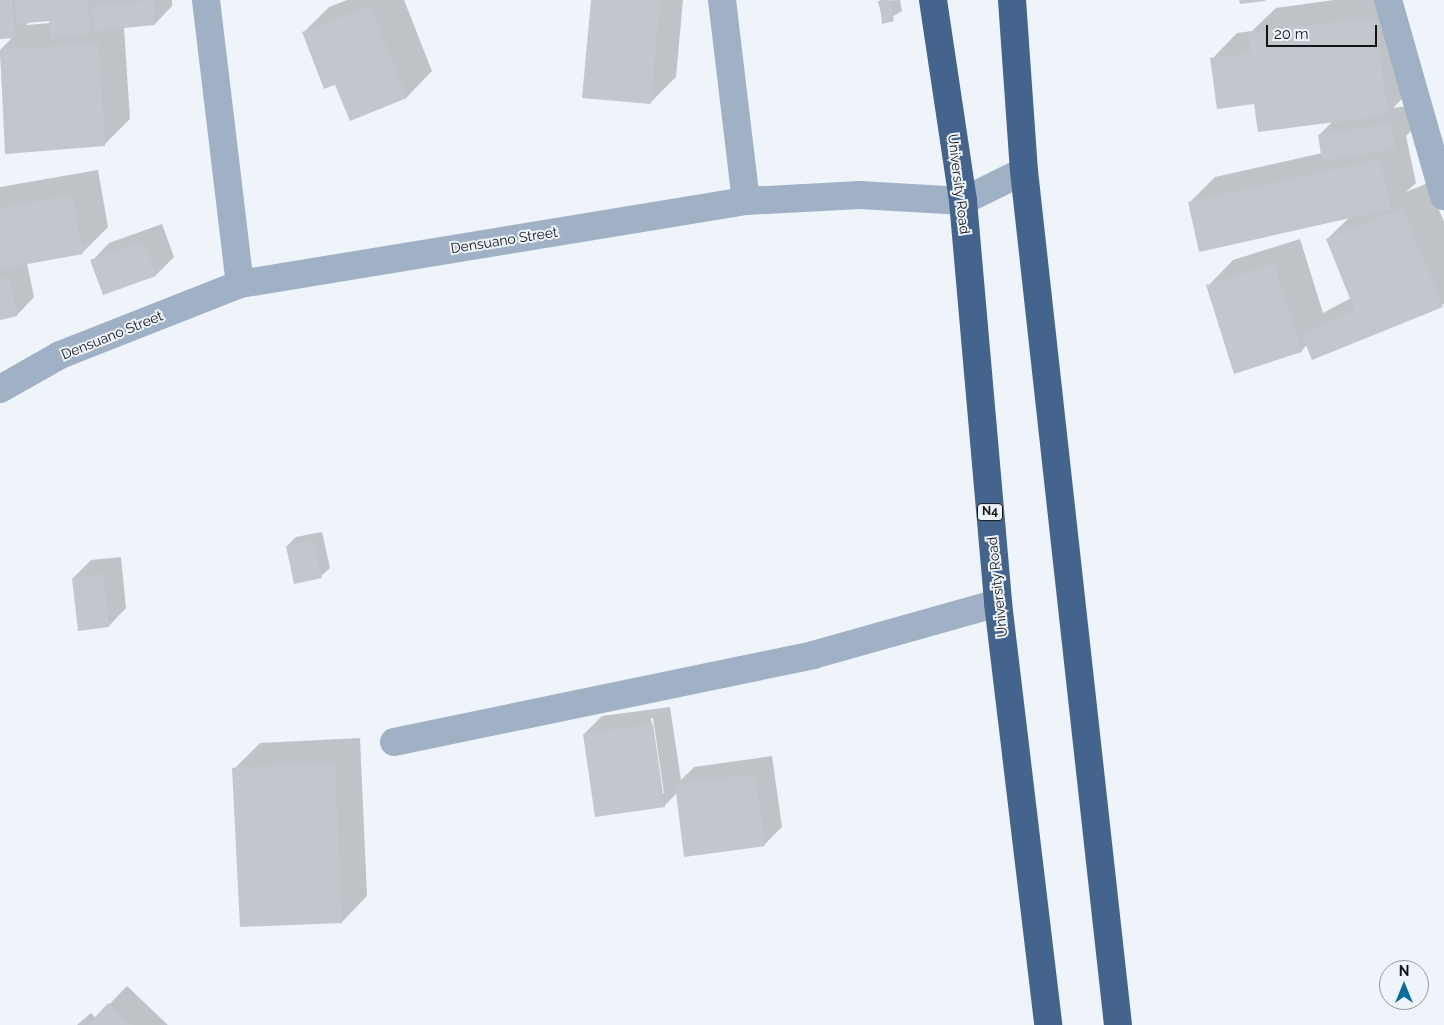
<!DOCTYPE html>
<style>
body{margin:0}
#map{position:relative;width:1444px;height:1025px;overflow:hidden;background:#eff4fa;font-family:Raleway,sans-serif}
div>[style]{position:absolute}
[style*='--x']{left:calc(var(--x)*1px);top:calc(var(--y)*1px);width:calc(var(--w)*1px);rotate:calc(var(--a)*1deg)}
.shadow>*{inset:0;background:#0003}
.building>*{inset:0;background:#c2c7cd}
.street>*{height:28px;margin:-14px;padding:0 14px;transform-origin:14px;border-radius:14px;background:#a1b1c5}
.highway>*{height:28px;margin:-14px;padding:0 14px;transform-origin:14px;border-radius:14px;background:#44648d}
span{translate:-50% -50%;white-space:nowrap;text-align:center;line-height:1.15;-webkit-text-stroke:4px #eff4fa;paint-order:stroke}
.shield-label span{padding:1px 4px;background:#eff4fa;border:1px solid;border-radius:4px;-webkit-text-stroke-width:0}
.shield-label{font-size:12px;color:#121416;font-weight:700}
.street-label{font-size:14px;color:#121416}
.north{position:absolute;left:1379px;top:960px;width:50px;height:50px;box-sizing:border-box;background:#eff4fa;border:1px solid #979a9f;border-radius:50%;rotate:0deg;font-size:14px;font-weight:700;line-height:20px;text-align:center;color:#121416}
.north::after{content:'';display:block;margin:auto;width:18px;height:22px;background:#056e9b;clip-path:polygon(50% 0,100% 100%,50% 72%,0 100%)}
.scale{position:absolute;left:1266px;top:25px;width:111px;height:22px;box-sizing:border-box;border:2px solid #121416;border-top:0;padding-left:6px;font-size:15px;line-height:18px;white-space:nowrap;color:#121416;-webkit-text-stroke:4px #eff4fa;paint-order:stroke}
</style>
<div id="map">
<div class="shadow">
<i style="clip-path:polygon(evenodd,0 0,172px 0,172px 6px,155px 24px,124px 27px,130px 119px,104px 145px,6px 152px,0 50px,13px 37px,0 38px,0 0,50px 19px,50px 23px,26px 25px,30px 21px,50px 19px)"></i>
<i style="clip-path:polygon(347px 0,404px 0,432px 71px,407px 97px,336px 83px,303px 33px,329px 7px)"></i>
<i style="clip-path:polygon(592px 0,683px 0,676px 77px,650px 103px)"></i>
<i style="clip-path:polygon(900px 0,902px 11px,883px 22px,878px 1px)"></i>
<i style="clip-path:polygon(1334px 0,1401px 0,1413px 88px,1393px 108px,1408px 106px,1412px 130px,1406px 136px,1416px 183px,1406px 192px,1428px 183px,1444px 222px,1444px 304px,1307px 345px,1301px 351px,1208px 286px,1233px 260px,1300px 239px,1323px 313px,1351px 298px,1327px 239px,1349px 218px,1190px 202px,1215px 177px,1322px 153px,1319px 135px,1333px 121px,1255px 103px,1212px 59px,1237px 33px,1252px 31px,1276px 8px)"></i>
<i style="clip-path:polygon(98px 170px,108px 227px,82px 253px,27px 263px,34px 297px,17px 315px,0 319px,0 187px)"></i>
<i style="clip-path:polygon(162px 224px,174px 257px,156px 275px,103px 294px,92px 261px,109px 243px)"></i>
<i style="clip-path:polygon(322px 532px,330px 568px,321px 576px,287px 546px,296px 537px)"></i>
<i style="clip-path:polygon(121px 557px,126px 608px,109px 626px,73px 578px,91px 560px)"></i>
<i style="clip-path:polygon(evenodd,670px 707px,681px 780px,694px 767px,772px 756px,782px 827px,764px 845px,677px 793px,664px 806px,584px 734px,602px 716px,670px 707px,651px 718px,653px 718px,664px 793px,661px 793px,651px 718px)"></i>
<i style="clip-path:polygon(360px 738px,367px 896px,342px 922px,234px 769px,260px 743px)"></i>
<i style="clip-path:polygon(127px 986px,168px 1025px,77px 1025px,91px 1013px,96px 1018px)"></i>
</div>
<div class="building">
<i style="clip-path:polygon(0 0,12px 0,15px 38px,0 39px)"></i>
<i style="clip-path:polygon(14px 0,87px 0,91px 34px,50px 39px,49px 21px,17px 24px)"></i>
<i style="clip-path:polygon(153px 0,155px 25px,95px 31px,91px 6px)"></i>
<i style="clip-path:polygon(591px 0,660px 0,651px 104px,582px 98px)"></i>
<i style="clip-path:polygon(880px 0,890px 0,894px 21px,882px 24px)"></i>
<i style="clip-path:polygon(1239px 0,1265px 0,1265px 1px,1240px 4px)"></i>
<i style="clip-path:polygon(370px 6px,407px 98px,350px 121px,335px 85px,324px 89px,302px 32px)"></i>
<i style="clip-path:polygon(1375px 17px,1388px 115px,1258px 132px,1254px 104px,1217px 109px,1210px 58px,1251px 53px,1248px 33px)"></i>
<i style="clip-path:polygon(98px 43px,105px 146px,5px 154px,0 50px)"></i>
<i style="clip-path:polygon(1391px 123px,1395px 149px,1322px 161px,1318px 135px)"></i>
<i style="clip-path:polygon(1380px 159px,1391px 209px,1199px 252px,1188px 202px)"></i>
<i style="clip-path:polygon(72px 195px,83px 254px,0 269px,0 208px)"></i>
<i style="clip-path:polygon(1402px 208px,1443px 307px,1312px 360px,1301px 333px,1355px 311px,1326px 239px)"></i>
<i style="clip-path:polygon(144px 241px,156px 276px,103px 295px,90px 260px)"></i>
<i style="clip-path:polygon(1274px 264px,1302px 352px,1234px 374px,1206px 285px)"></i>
<i style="clip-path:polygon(9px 277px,17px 316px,0 320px,0 279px)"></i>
<i style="clip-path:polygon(313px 540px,322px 578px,294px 584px,286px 546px)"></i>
<i style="clip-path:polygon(103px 574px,109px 627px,78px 631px,72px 578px)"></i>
<i style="clip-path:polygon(653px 724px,665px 807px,595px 817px,583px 734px)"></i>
<i style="clip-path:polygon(335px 763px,342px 923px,240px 927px,232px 768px)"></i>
<i style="clip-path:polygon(755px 774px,765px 846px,684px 857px,675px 784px)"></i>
<i style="clip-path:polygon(108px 1003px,132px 1025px,88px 1025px)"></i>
</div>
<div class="street">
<i style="--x:206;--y:0;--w:286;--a:83.2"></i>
<i style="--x:722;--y:0;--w:202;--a:83.2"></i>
<i style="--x:1388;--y:0;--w:204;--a:74.1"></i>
<i style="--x:0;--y:389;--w:69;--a:-29.5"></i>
<i style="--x:60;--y:355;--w:193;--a:-21.5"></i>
<i style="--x:240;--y:284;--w:513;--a:-9.32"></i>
<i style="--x:746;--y:201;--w:114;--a:-3"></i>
<i style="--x:860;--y:195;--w:103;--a:3.3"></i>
<i style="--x:963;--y:201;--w:68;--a:-26.2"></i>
<i style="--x:394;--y:742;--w:428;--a:-11.7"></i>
<i style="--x:813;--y:655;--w:192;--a:-15.7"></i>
</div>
<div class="highway">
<i style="--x:933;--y:0;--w:203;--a:81.5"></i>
<i style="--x:963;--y:201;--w:404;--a:85"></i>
<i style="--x:998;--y:603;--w:425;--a:83.2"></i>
<i style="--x:1012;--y:0;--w:171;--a:86"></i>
<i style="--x:1024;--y:171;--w:859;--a:83.72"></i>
</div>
<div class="shield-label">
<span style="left:990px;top:512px">N4</span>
</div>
<div class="street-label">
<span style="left:959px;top:184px;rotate:83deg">University Road</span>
<span style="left:504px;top:240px;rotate:-9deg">Densuano Street</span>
<span style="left:112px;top:335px;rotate:-22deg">Densuano Street</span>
<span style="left:997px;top:587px;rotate:-96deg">University Road</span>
</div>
<div class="north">N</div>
<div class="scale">20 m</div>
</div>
